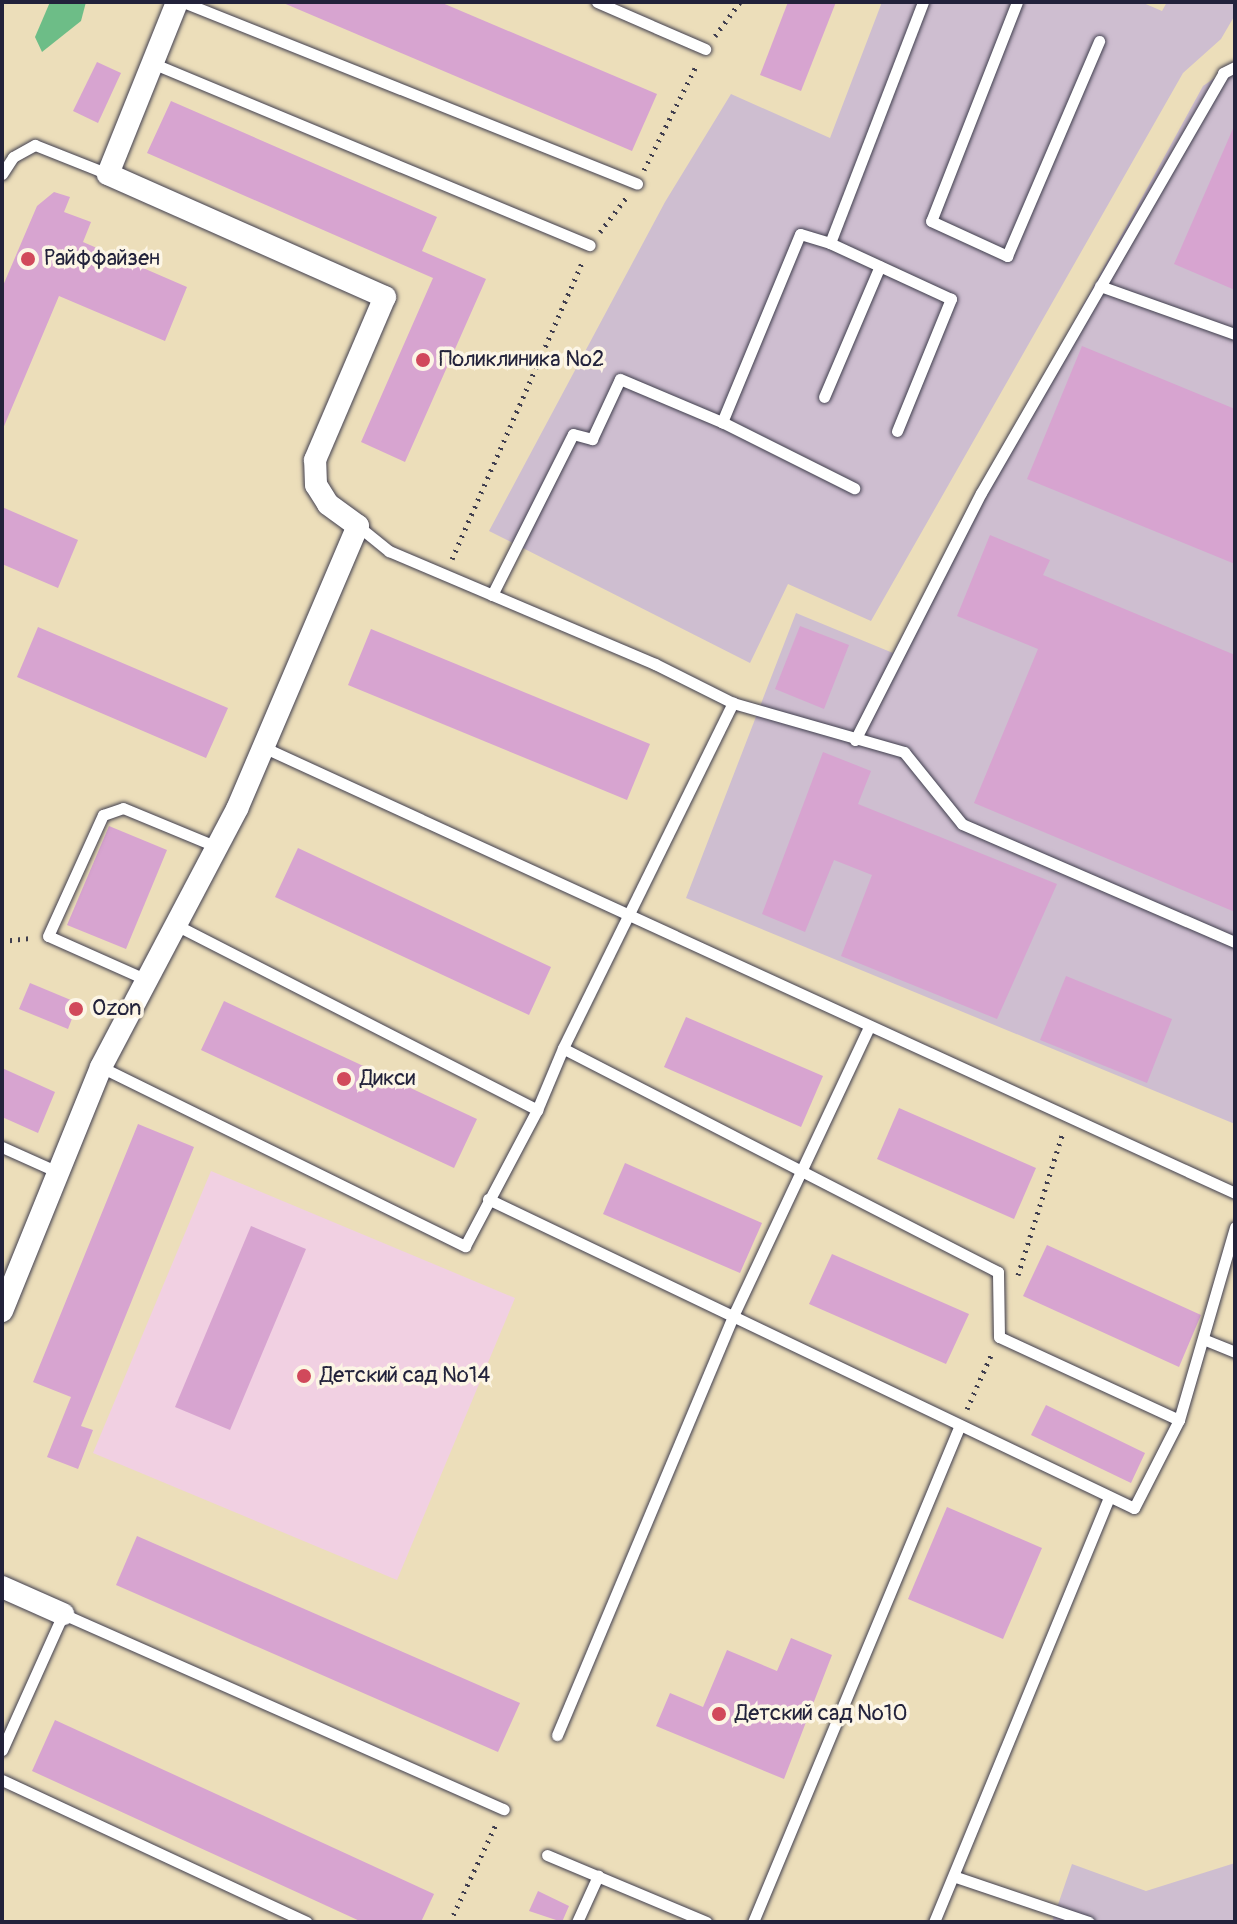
<!DOCTYPE html>
<meta charset="utf-8">
<style>
body{margin:0}
#map{position:relative;width:1237px;height:1924px;overflow:hidden;background:#ecdeba;font-family:Pangolin,sans-serif}
div>[style]{position:absolute}
[style*='--x']{left:calc(var(--x)*1px);top:calc(var(--y)*1px);width:calc(var(--w)*1px);rotate:calc(var(--a)*1deg)}
.built>*{inset:0;background:#f1d0e2}
.industrial>*{inset:0;background:#cebed0}
.forest>*{inset:0;background:#6dbd87}
.building>*{inset:0;background:#d7a4d0}
.path>*{height:5px;margin-top:-2.5px;transform-origin:0;background:repeating-linear-gradient(90deg,#403e4e 0 2px,transparent 0 8px)}
.roads{filter:drop-shadow(0 0 2px #403e4e) drop-shadow(0 0 2px #403e4e)}
.service>*{height:11px;margin:-5.5px;padding:0 5.5px;transform-origin:5.5px;border-radius:5.5px;background:#fff}
.minor>*{height:22px;margin:-11px;padding:0 11px;transform-origin:11px;border-radius:11px;background:#fff}
.dots>*{width:22px;height:22px;translate:-50% -50%;box-sizing:border-box;border:4px solid #fcf5e5;border-radius:50%}
span{translate:-50% -50%;white-space:nowrap;text-align:center;line-height:1.15;-webkit-text-stroke:7px #fcf5e5;paint-order:stroke}
.poi-label{font-size:22px;color:#22223b}
.left{translate:0 -50%;text-align:left}
.frame{position:absolute;inset:0;border:4px solid #22223b;pointer-events:none}
</style>
<div id="map">
<div class="built">
<i style="clip-path:polygon(211px 1171px,515px 1298px,397px 1580px,93px 1453px)"></i>
</div>
<div class="industrial">
<i style="clip-path:polygon(882px 2px,1141px 2px,1162px 11px,1167px 2px,1235px 2px,1235px 15px,1221px 39px,1183px 73px,871px 621px,788px 584px,750px 663px,489px 531px,665px 202px,731px 94px,830px 138px)"></i>
<i style="clip-path:polygon(1235px 64px,1235px 1124px,686px 898px,796px 613px,893px 653px,1203px 86px)"></i>
<i style="clip-path:polygon(1235px 1863px,1235px 1922px,1052px 1922px,1072px 1864px,1146px 1891px)"></i>
</div>
<div class="forest">
<i style="clip-path:polygon(50px 2px,86px 2px,81px 21px,42px 52px,35px 37px)"></i>
</div>
<div class="building">
<i style="clip-path:polygon(281px 2px,440px 2px,657px 94px,632px 151px)"></i>
<i style="clip-path:polygon(788px 2px,836px 2px,801px 91px,760px 75px)"></i>
<i style="clip-path:polygon(97px 62px,121px 73px,98px 123px,73px 111px)"></i>
<i style="clip-path:polygon(171px 101px,437px 217px,422px 251px,486px 279px,405px 462px,361px 442px,433px 278px,147px 153px)"></i>
<i style="clip-path:polygon(1235px 124px,1235px 290px,1174px 264px)"></i>
<i style="clip-path:polygon(54px 192px,70px 197px,64px 212px,91px 222px,83px 242px,187px 287px,165px 341px,59px 296px,2px 431px,2px 288px,37px 206px)"></i>
<i style="clip-path:polygon(1082px 346px,1235px 409px,1235px 564px,1027px 479px)"></i>
<i style="clip-path:polygon(2px 507px,78px 540px,58px 588px,2px 564px)"></i>
<i style="clip-path:polygon(990px 535px,1050px 560px,1043px 575px,1235px 655px,1235px 912px,974px 803px,1038px 649px,957px 616px)"></i>
<i style="clip-path:polygon(800px 626px,849px 645px,824px 709px,775px 689px)"></i>
<i style="clip-path:polygon(38px 627px,228px 708px,206px 758px,17px 677px)"></i>
<i style="clip-path:polygon(371px 629px,650px 744px,627px 800px,348px 685px)"></i>
<i style="clip-path:polygon(823px 752px,871px 771px,858px 804px,1057px 884px,997px 1019px,841px 956px,872px 875px,834px 860px,805px 932px,762px 914px)"></i>
<i style="clip-path:polygon(109px 826px,167px 850px,126px 949px,67px 925px)"></i>
<i style="clip-path:polygon(298px 848px,551px 967px,529px 1015px,275px 897px)"></i>
<i style="clip-path:polygon(1066px 976px,1172px 1019px,1147px 1083px,1040px 1040px)"></i>
<i style="clip-path:polygon(30px 983px,78px 1003px,68px 1029px,19px 1009px)"></i>
<i style="clip-path:polygon(224px 1001px,477px 1119px,454px 1168px,201px 1050px)"></i>
<i style="clip-path:polygon(686px 1017px,823px 1076px,801px 1127px,664px 1067px)"></i>
<i style="clip-path:polygon(2px 1068px,55px 1092px,38px 1133px,2px 1117px)"></i>
<i style="clip-path:polygon(899px 1108px,1036px 1168px,1014px 1219px,877px 1159px)"></i>
<i style="clip-path:polygon(138px 1124px,194px 1147px,81px 1426px,93px 1430px,78px 1469px,47px 1457px,71px 1397px,33px 1382px)"></i>
<i style="clip-path:polygon(625px 1163px,762px 1223px,740px 1273px,603px 1214px)"></i>
<i style="clip-path:polygon(251px 1226px,306px 1249px,230px 1430px,175px 1407px)"></i>
<i style="clip-path:polygon(1047px 1245px,1201px 1315px,1179px 1367px,1023px 1296px)"></i>
<i style="clip-path:polygon(832px 1254px,969px 1314px,946px 1364px,809px 1304px)"></i>
<i style="clip-path:polygon(1046px 1405px,1145px 1453px,1131px 1483px,1031px 1435px)"></i>
<i style="clip-path:polygon(947px 1507px,1042px 1548px,1003px 1639px,908px 1599px)"></i>
<i style="clip-path:polygon(137px 1536px,520px 1703px,498px 1752px,116px 1585px)"></i>
<i style="clip-path:polygon(791px 1638px,832px 1655px,784px 1779px,656px 1726px,670px 1693px,703px 1707px,727px 1650px,777px 1671px)"></i>
<i style="clip-path:polygon(55px 1720px,434px 1894px,421px 1922px,362px 1922px,32px 1771px)"></i>
<i style="clip-path:polygon(538px 1891px,569px 1906px,562px 1922px,529px 1911px)"></i>
</div>
<div class="path">
<i style="--x:715;--y:36;--w:42;--a:-53.7"></i>
<i style="--x:644;--y:170;--w:119;--a:-63.4"></i>
<i style="--x:600;--y:232;--w:43;--a:-52.6"></i>
<i style="--x:452;--y:559;--w:326;--a:-66.3"></i>
<i style="--x:2;--y:941;--w:30;--a:-6"></i>
<i style="--x:1018;--y:1275;--w:150;--a:-72.5"></i>
<i style="--x:967;--y:1409;--w:61;--a:-65.9"></i>
<i style="--x:450;--y:1922;--w:110;--a:-64.8"></i>
</div>
<div class="roads">
<div class="service">
<i style="--x:183;--y:2;--w:489;--a:21.8"></i>
<i style="--x:597;--y:2;--w:118;--a:23.5"></i>
<i style="--x:1017;--y:2;--w:235;--a:111.4"></i>
<i style="--x:931;--y:221;--w:84;--a:24.7"></i>
<i style="--x:1007;--y:256;--w:234;--a:-66.8"></i>
<i style="--x:152;--y:63;--w:474;--a:22.6"></i>
<i style="--x:2;--y:174;--w:20;--a:-57"></i>
<i style="--x:13;--y:157;--w:25;--a:-29"></i>
<i style="--x:35;--y:145;--w:79;--a:21.7"></i>
<i style="--x:830;--y:243;--w:31;--a:-163"></i>
<i style="--x:800;--y:234;--w:204;--a:112.5"></i>
<i style="--x:722;--y:422;--w:148;--a:26.6"></i>
<i style="--x:1100;--y:286;--w:143;--a:19.6"></i>
<i style="--x:824;--y:397;--w:142;--a:-66.9"></i>
<i style="--x:897;--y:431;--w:143;--a:-67.8"></i>
<i style="--x:951;--y:299;--w:133;--a:-155.2"></i>
<i style="--x:830;--y:243;--w:258;--a:-68.9"></i>
<i style="--x:358;--y:526;--w:40;--a:39"></i>
<i style="--x:389;--y:551;--w:289;--a:23"></i>
<i style="--x:655;--y:664;--w:87;--a:26.6"></i>
<i style="--x:733;--y:703;--w:178;--a:16"></i>
<i style="--x:904;--y:752;--w:92;--a:51.1"></i>
<i style="--x:962;--y:824;--w:297;--a:23.4"></i>
<i style="--x:492;--y:595;--w:180;--a:-63.3"></i>
<i style="--x:573;--y:434;--w:20;--a:15"></i>
<i style="--x:592;--y:439;--w:66;--a:-65"></i>
<i style="--x:620;--y:379;--w:111;--a:22.9"></i>
<i style="--x:855;--y:740;--w:277;--a:-63"></i>
<i style="--x:981;--y:493;--w:485;--a:-60"></i>
<i style="--x:1223;--y:73;--w:13;--a:-27"></i>
<i style="--x:263;--y:747;--w:1069;--a:24.65"></i>
<i style="--x:176;--y:925;--w:406;--a:27.1"></i>
<i style="--x:147;--y:980;--w:108;--a:-156"></i>
<i style="--x:48;--y:936;--w:133;--a:-65.6"></i>
<i style="--x:103;--y:815;--w:21;--a:-19"></i>
<i style="--x:123;--y:808;--w:102;--a:22.5"></i>
<i style="--x:101;--y:1067;--w:406;--a:26.2"></i>
<i style="--x:465;--y:1246;--w:154;--a:-62.1"></i>
<i style="--x:537;--y:1110;--w:67;--a:-67.2"></i>
<i style="--x:563;--y:1048;--w:385;--a:-63.8"></i>
<i style="--x:2;--y:1147;--w:61;--a:24.1"></i>
<i style="--x:488;--y:1199;--w:716;--a:25.56"></i>
<i style="--x:1134;--y:1508;--w:99;--a:-62.9"></i>
<i style="--x:1179;--y:1420;--w:198;--a:-155.2"></i>
<i style="--x:999;--y:1337;--w:65;--a:-90.9"></i>
<i style="--x:998;--y:1272;--w:489;--a:-152.8"></i>
<i style="--x:1203;--y:1339;--w:35;--a:22"></i>
<i style="--x:1179;--y:1420;--w:201;--a:-73.8"></i>
<i style="--x:557;--y:1735;--w:454;--a:-67.2"></i>
<i style="--x:733;--y:1316;--w:319;--a:-64.8"></i>
<i style="--x:2;--y:1750;--w:149;--a:-65.8"></i>
<i style="--x:63;--y:1614;--w:482;--a:23.9"></i>
<i style="--x:2;--y:1780;--w:336;--a:25"></i>
<i style="--x:547;--y:1855;--w:173;--a:22.8"></i>
<i style="--x:956;--y:1877;--w:140;--a:18.7"></i>
<i style="--x:577;--y:1922;--w:51;--a:-65.5"></i>
<i style="--x:753;--y:1922;--w:538;--a:-67.39"></i>
<i style="--x:934;--y:1922;--w:460;--a:-67.6"></i>
</div>
<div class="minor">
<i style="--x:2;--y:1311;--w:263;--a:-67.9"></i>
<i style="--x:101;--y:1067;--w:292;--a:-62.2"></i>
<i style="--x:237;--y:809;--w:308;--a:-66.9"></i>
<i style="--x:358;--y:526;--w:37;--a:-144"></i>
<i style="--x:328;--y:504;--w:22;--a:-122"></i>
<i style="--x:316;--y:485;--w:25;--a:-92"></i>
<i style="--x:315;--y:460;--w:177;--a:-66.8"></i>
<i style="--x:385;--y:297;--w:303;--a:-156.1"></i>
<i style="--x:108;--y:174;--w:185;--a:-68.1"></i>
<i style="--x:2;--y:1587;--w:67;--a:23.9"></i>
</div>
</div>
<div class="dots">
<i style="left:28px;top:259px;background:#d1495b"></i>
<i style="left:423px;top:360px;background:#d1495b"></i>
<i style="left:76px;top:1009px;background:#d1495b"></i>
<i style="left:344px;top:1079px;background:#d1495b"></i>
<i style="left:304px;top:1376px;background:#d1495b"></i>
<i style="left:719px;top:1714px;background:#d1495b"></i>
</div>
<div class="poi-label">
<span class="left" style="left:44px;top:259px">Райффайзен</span>
<span class="left" style="left:439px;top:360px">Поликлиника №2</span>
<span class="left" style="left:92px;top:1009px">Ozon</span>
<span class="left" style="left:360px;top:1079px">Дикси</span>
<span class="left" style="left:320px;top:1376px">Детский сад №14</span>
<span class="left" style="left:735px;top:1714px">Детский сад №10</span>
</div>
<div class="frame"></div>
</div>
